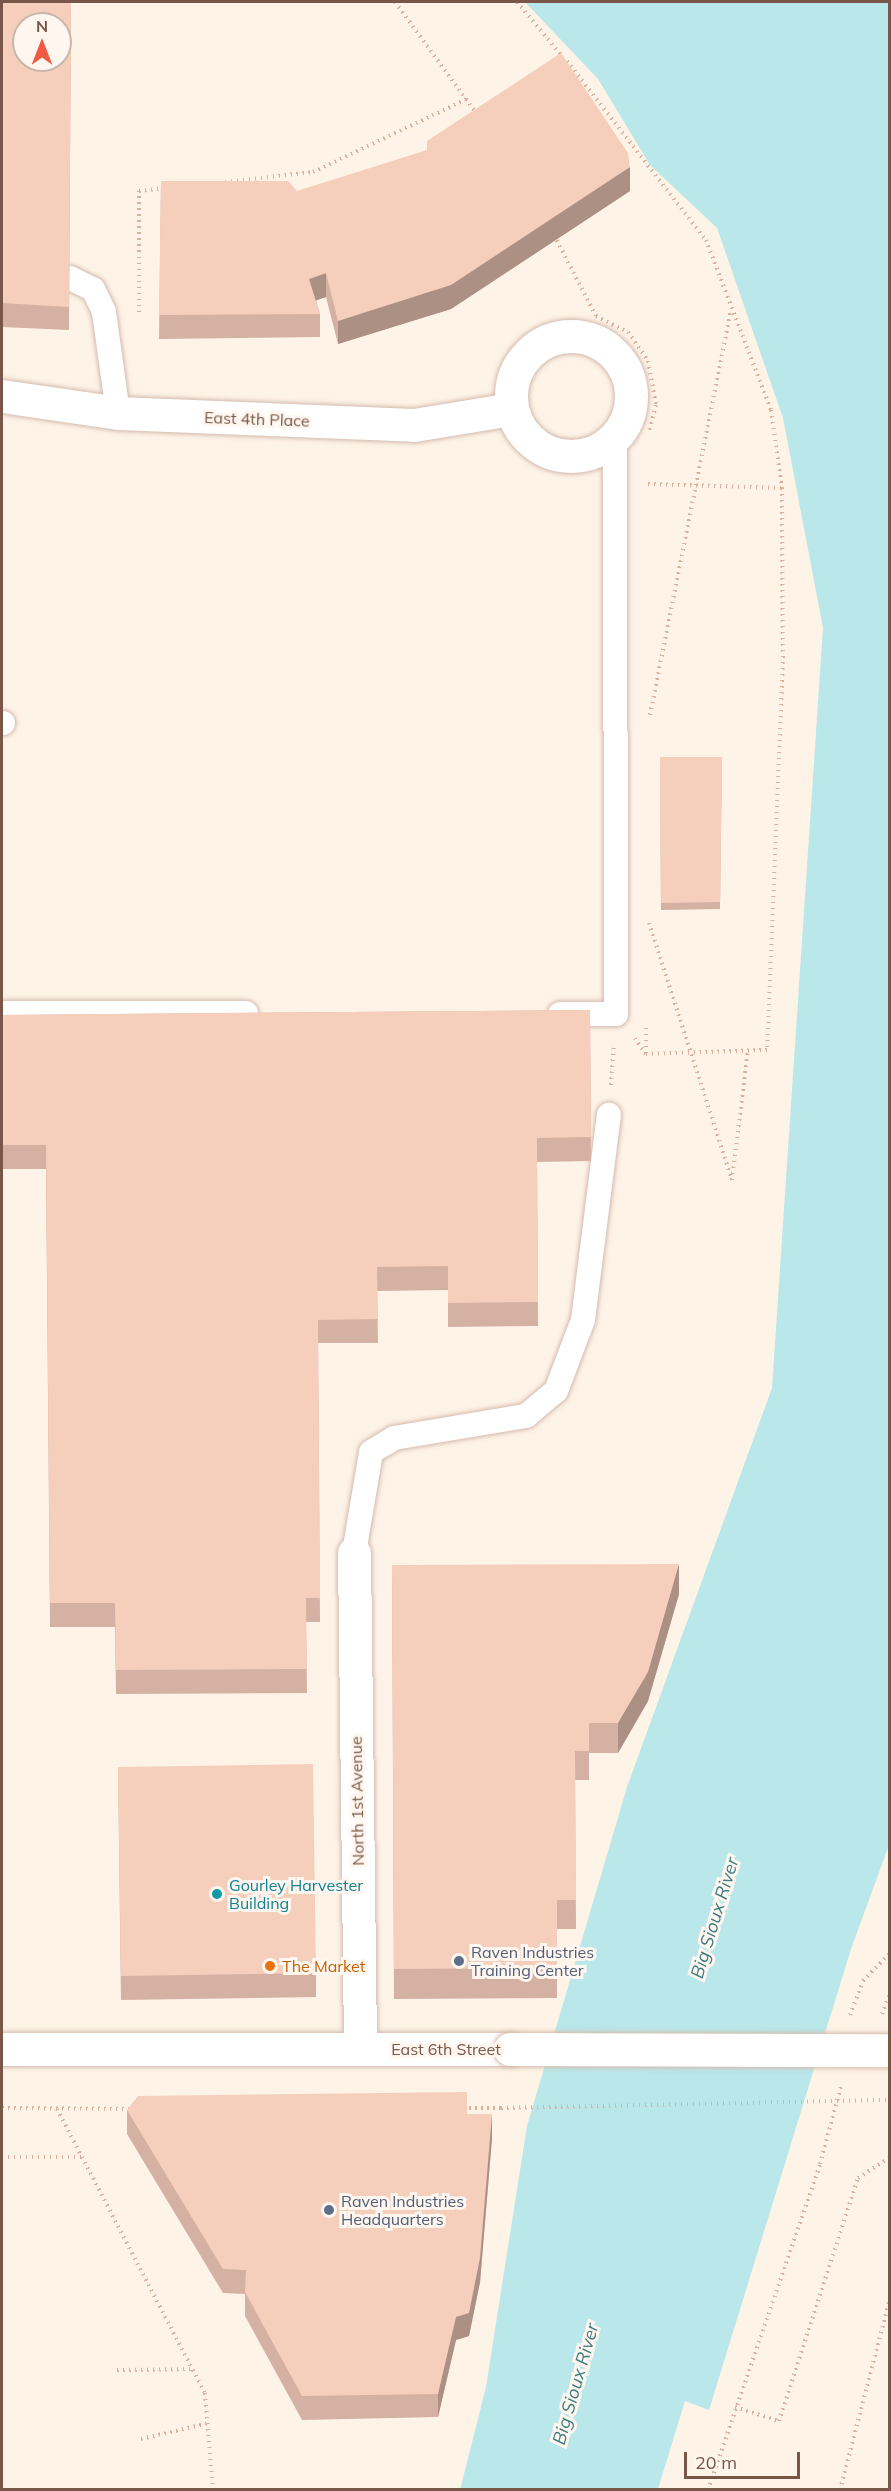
<!DOCTYPE html>
<style>
body{margin:0}
#map{position:relative;width:891px;height:2491px;overflow:hidden;background:#fef3e7;font-family:Mulish,sans-serif}
div>[style]{position:absolute}
[style*='--x']{left:calc(var(--x)*1px);top:calc(var(--y)*1px);width:calc(var(--w)*1px);rotate:calc(var(--a)*1deg)}
.water>*{inset:0;background:#b9e7ea}
.path>*{height:4px;margin-top:-2px;transform-origin:0;background:repeating-linear-gradient(90deg,#dcb09e 0 1.5px,transparent 0 6px)}
.roads{filter:drop-shadow(0 0 2px #d4bbae) drop-shadow(0 0 2px #d4bbae)}
.lane>*{height:24px;margin:-12px;padding:0 12px;transform-origin:12px;border-radius:12px;background:#fff}
.street>*{height:33px;margin:-16.5px;padding:0 16.5px;transform-origin:16.5px;border-radius:16.5px;background:#fff}
.street>.ring{margin:-16.5px;padding:0;box-sizing:content-box;background:none;border:33px solid #fff;border-radius:50%}
.secondary>*{height:33px;margin:-16.5px;padding:0 16.5px;transform-origin:16.5px;border-radius:16.5px;background:#fff}
.path-bridge>*{height:4px;margin-top:-2px;transform-origin:0;background:repeating-linear-gradient(90deg,#dcb09e 0 1.5px,transparent 0 6px)}
.bridges{filter:drop-shadow(0 0 2px #d7bbaa) drop-shadow(0 0 2px #d7bbaa)}
.secondary-bridge>*{height:33px;margin:-16.5px;padding:0 16.5px;transform-origin:16.5px;border-radius:16.5px;background:#fff}
.wall>*{inset:0;background:#d4b1a2}
.shaded-wall>*{inset:0;background:#ac9084}
.building>*{inset:0;background:#f6cebc}
.dots>*{width:16px;height:16px;translate:-50% -50%;box-sizing:border-box;border:3px solid #fff7ef;border-radius:50%}
span{translate:-50% -50%;white-space:nowrap;text-align:center;line-height:1.15;-webkit-text-stroke:6px #fff7ef;paint-order:stroke}
.street-label{font-size:16px;color:#7a5648}
.culture-label{font-size:16px;color:#0d838f}
.left{translate:0 -50%;text-align:left}
.service-label{font-size:16px;color:#4e5e75}
.food-label{font-size:16px;color:#c56008}
.water-label{font-size:18px;color:#3a7c81;font-style:italic}
.frame{position:absolute;inset:0;border:3px solid #7a5648;pointer-events:none}
.north{position:absolute;left:12px;top:12px;width:60px;height:60px;box-sizing:border-box;background:#fff7ef;border:2px solid #cab7ac;border-radius:50%;rotate:0deg;font-size:16px;font-weight:700;line-height:24px;text-align:center;color:#7a5648}
.north::after{content:'';display:block;margin:auto;width:21px;height:27px;background:#f15a42;clip-path:polygon(50% 0,100% 100%,50% 72%,0 100%)}
.scale{position:absolute;left:684px;top:2452px;width:116px;height:27px;box-sizing:border-box;border:3px solid #7a5648;border-top:0;padding-left:8px;font-size:18px;line-height:21px;white-space:nowrap;color:#7a5648;-webkit-text-stroke:4px #fff7ef;paint-order:stroke}
</style>
<div id="map">
<div class="water">
<i style="clip-path:polygon(525px 2px,889px 2px,889px 1845px,851px 1949px,709px 2410px,685px 2401px,658px 2489px,460px 2490px,486px 2387px,527px 2126px,627px 1787px,772px 1388px,823px 628px,783px 418px,717px 228px,650px 165px,598px 79px)"></i>
</div>
<div class="path">
<i style="--x:395;--y:2;--w:137;--a:53.9"></i>
<i style="--x:517;--y:2;--w:70;--a:50.2"></i>
<i style="--x:567;--y:61;--w:227;--a:52.2"></i>
<i style="--x:706;--y:240;--w:182;--a:69.1"></i>
<i style="--x:771;--y:410;--w:79;--a:82"></i>
<i style="--x:782;--y:488;--w:168;--a:89.7"></i>
<i style="--x:783;--y:656;--w:394;--a:92.3"></i>
<i style="--x:767;--y:1050;--w:121;--a:178.1"></i>
<i style="--x:646;--y:1054;--w:19;--a:-126"></i>
<i style="--x:225;--y:182;--w:89;--a:-6.5"></i>
<i style="--x:313;--y:172;--w:170;--a:-25.4"></i>
<i style="--x:554;--y:235;--w:91;--a:62.6"></i>
<i style="--x:596;--y:316;--w:36;--a:27"></i>
<i style="--x:628;--y:332;--w:35;--a:55"></i>
<i style="--x:648;--y:361;--w:45;--a:79.7"></i>
<i style="--x:656;--y:405;--w:28;--a:105"></i>
<i style="--x:139;--y:312;--w:121;--a:-90"></i>
<i style="--x:139;--y:191;--w:25;--a:-7"></i>
<i style="--x:648;--y:484;--w:134;--a:1.7"></i>
<i style="--x:650;--y:715;--w:410;--a:-78.7"></i>
<i style="--x:649;--y:923;--w:270;--a:72.1"></i>
<i style="--x:732;--y:1180;--w:131;--a:-83"></i>
<i style="--x:646;--y:1053;--w:26;--a:-90"></i>
<i style="--x:611;--y:1085;--w:41;--a:-85.8"></i>
<i style="--x:882;--y:2014;--w:22;--a:-68"></i>
<i style="--x:850;--y:2015;--w:36;--a:-69"></i>
<i style="--x:863;--y:1981;--w:39;--a:-46"></i>
<i style="--x:2;--y:2108;--w:129;--a:0.4"></i>
<i style="--x:463;--y:2108;--w:38;--a:0"></i>
<i style="--x:57;--y:2109;--w:320;--a:62.5"></i>
<i style="--x:205;--y:2393;--w:97;--a:85.3"></i>
<i style="--x:2;--y:2157;--w:81;--a:0"></i>
<i style="--x:117;--y:2370;--w:77;--a:-0.7"></i>
<i style="--x:735;--y:2407;--w:46;--a:17.7"></i>
<i style="--x:779;--y:2421;--w:256;--a:-72"></i>
<i style="--x:858;--y:2178;--w:38;--a:-33"></i>
<i style="--x:141;--y:2439;--w:70;--a:-13.2"></i>
<i style="--x:708;--y:2490;--w:345;--a:-71"></i>
<i style="--x:820;--y:2164;--w:81;--a:-74.9"></i>
<i style="--x:840;--y:2490;--w:198;--a:-75.4"></i>
</div>
<div class="roads">
<div class="lane">
<i style="--x:70;--y:278;--w:25;--a:26"></i>
<i style="--x:93;--y:289;--w:25;--a:64"></i>
<i style="--x:104;--y:312;--w:102;--a:82.1"></i>
<i style="--x:2;--y:723;--w:1;--a:0"></i>
<i style="--x:2;--y:1013;--w:244;--a:0"></i>
<i style="--x:560;--y:1014;--w:56;--a:0"></i>
<i style="--x:616;--y:1014;--w:577;--a:-90.1"></i>
<i style="--x:354;--y:1553;--w:102;--a:-80.4"></i>
<i style="--x:371;--y:1452;--w:27;--a:-31"></i>
<i style="--x:394;--y:1438;--w:134;--a:-9.5"></i>
<i style="--x:526;--y:1416;--w:39;--a:-40"></i>
<i style="--x:556;--y:1391;--w:76;--a:-69.2"></i>
<i style="--x:583;--y:1320;--w:207;--a:-82.8"></i>
</div>
<div class="street">
<i class="ring" style="left:511px;top:336px;width:87px;height:87px"></i>
<i style="--x:2;--y:396;--w:117;--a:8.3"></i>
<i style="--x:118;--y:413;--w:296;--a:2.3"></i>
<i style="--x:414;--y:425;--w:99;--a:-9.3"></i>
<i style="--x:354;--y:1553;--w:496;--a:89.3"></i>
</div>
<div class="secondary">
<i style="--x:2;--y:2049;--w:508;--a:0"></i>
</div>
</div>
<div class="path-bridge">
<i style="--x:501;--y:2108;--w:389;--a:-1.2"></i>
</div>
<div class="bridges">
<div class="secondary-bridge">
<i style="--x:510;--y:2049;--w:380;--a:0.2"></i>
</div>
</div>
<div class="wall">
<i style="clip-path:polygon(2px 2px,71px 2px,69px 330px,2px 327px)"></i>
<i style="clip-path:polygon(161px 181px,297px 191px,630px 191px,451px 309px,338px 344px,326px 297px,316px 300px,320px 314px,320px 337px,159px 339px)"></i>
<i style="clip-path:polygon(660px 757px,722px 757px,720px 909px,661px 910px)"></i>
<i style="clip-path:polygon(590px 1010px,591px 1161px,537px 1162px,538px 1326px,448px 1327px,448px 1290px,377px 1291px,378px 1343px,318px 1343px,320px 1622px,306px 1622px,307px 1693px,116px 1694px,115px 1627px,50px 1627px,46px 1169px,2px 1169px,2px 1015px)"></i>
<i style="clip-path:polygon(392px 1565px,679px 1594px,648px 1701px,618px 1753px,589px 1753px,589px 1780px,575px 1780px,576px 1929px,557px 1929px,557px 1998px,394px 1999px)"></i>
<i style="clip-path:polygon(118px 1767px,316px 1973px,316px 1997px,121px 2000px)"></i>
<i style="clip-path:polygon(127px 2110px,467px 2114px,492px 2138px,480px 2282px,469px 2336px,456px 2340px,438px 2417px,302px 2420px,245px 2316px,245px 2294px,223px 2293px,127px 2134px)"></i>
</div>
<div class="shaded-wall">
<i style="clip-path:polygon(630px 167px,630px 191px,451px 309px,338px 344px,338px 321px)"></i>
<i style="clip-path:polygon(326px 273px,326px 297px,309px 303px,309px 279px)"></i>
<i style="clip-path:polygon(679px 1564px,679px 1594px,648px 1701px,618px 1753px,618px 1723px)"></i>
<i style="clip-path:polygon(492px 2114px,492px 2138px,480px 2282px,469px 2336px,456px 2340px,438px 2417px,438px 2394px)"></i>
</div>
<div class="building">
<i style="clip-path:polygon(evenodd,2px 2px,71px 2px,69px 307px,2px 303px,2px 2px,24px 24px,60px 24px,60px 60px,24px 60px,24px 24px)"></i>
<i style="clip-path:polygon(561px 53px,628px 153px,630px 167px,451px 285px,338px 321px,326px 273px,309px 279px,320px 314px,159px 315px,161px 181px,288px 181px,297px 191px,427px 150px,427px 141px)"></i>
<i style="clip-path:polygon(660px 757px,722px 757px,720px 902px,661px 903px)"></i>
<i style="clip-path:polygon(590px 1010px,591px 1137px,537px 1138px,538px 1302px,448px 1303px,448px 1266px,377px 1267px,378px 1319px,318px 1320px,320px 1598px,306px 1598px,307px 1669px,116px 1670px,115px 1603px,50px 1603px,46px 1145px,2px 1145px,2px 1015px)"></i>
<i style="clip-path:polygon(679px 1564px,648px 1672px,618px 1723px,589px 1723px,589px 1751px,575px 1751px,576px 1900px,557px 1900px,557px 1968px,394px 1969px,392px 1565px)"></i>
<i style="clip-path:polygon(313px 1764px,316px 1973px,121px 1976px,118px 1767px)"></i>
<i style="clip-path:polygon(467px 2092px,467px 2114px,492px 2114px,480px 2258px,469px 2313px,456px 2317px,438px 2394px,302px 2396px,245px 2292px,246px 2270px,223px 2269px,127px 2110px,138px 2096px)"></i>
</div>
<div class="dots">
<i style="left:217px;top:1894px;background:#0f9aa8"></i>
<i style="left:459px;top:1961px;background:#5c6f8a"></i>
<i style="left:270px;top:1966px;background:#e8710a"></i>
<i style="left:329px;top:2210px;background:#5c6f8a"></i>
</div>
<div class="street-label">
<span style="left:257px;top:419px;rotate:2deg">East 4th Place</span>
<span style="left:357px;top:1801px;rotate:-91deg">North 1st Avenue</span>
<span style="left:446px;top:2049px">East 6th Street</span>
</div>
<div class="culture-label">
<span class="left" style="left:229px;top:1894px">Gourley Harvester<br>Building</span>
</div>
<div class="service-label">
<span class="left" style="left:471px;top:1961px">Raven Industries<br>Training Center</span>
<span class="left" style="left:341px;top:2210px">Raven Industries<br>Headquarters</span>
</div>
<div class="food-label">
<span class="left" style="left:282px;top:1966px">The Market</span>
</div>
<div class="water-label">
<span style="left:715px;top:1918px;rotate:-73deg">Big Sioux River</span>
<span style="left:576px;top:2384px;rotate:-74deg">Big Sioux River</span>
</div>
<div class="frame"></div>
<div class="north">N</div>
<div class="scale">20 m</div>
</div>
